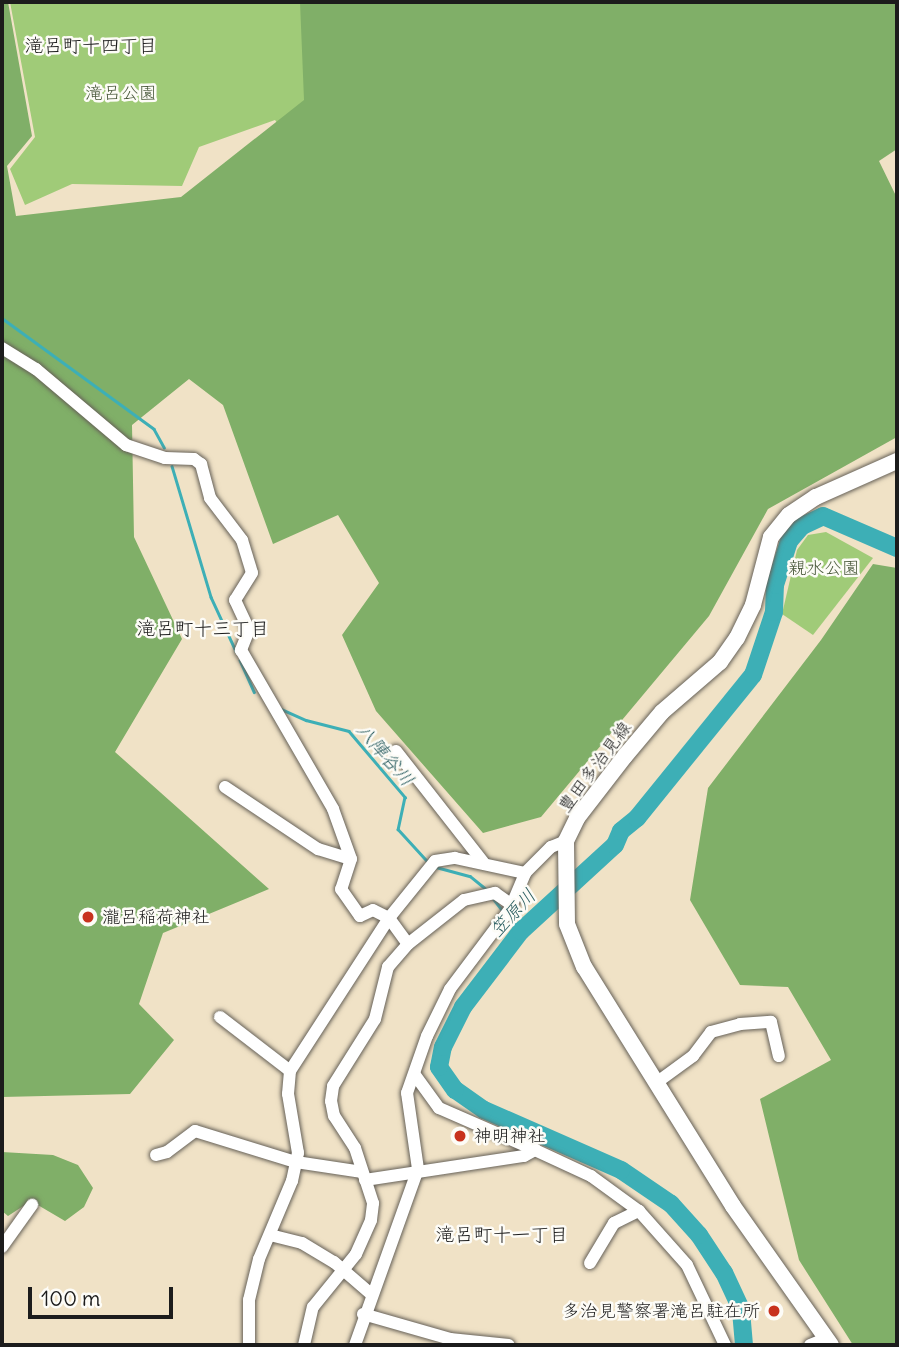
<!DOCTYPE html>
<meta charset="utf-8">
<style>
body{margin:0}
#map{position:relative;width:899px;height:1347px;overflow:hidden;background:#f0e2c6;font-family:Delius,"Klee One",sans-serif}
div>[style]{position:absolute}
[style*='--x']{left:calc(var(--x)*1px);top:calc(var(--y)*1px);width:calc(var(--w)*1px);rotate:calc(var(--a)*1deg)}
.green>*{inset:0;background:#a0cb78}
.forest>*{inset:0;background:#80af68}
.stream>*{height:2.5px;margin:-1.25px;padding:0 1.25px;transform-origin:1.25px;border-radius:1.25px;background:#3dafb6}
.river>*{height:18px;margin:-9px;padding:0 9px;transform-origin:9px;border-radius:9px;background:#3dafb6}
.roads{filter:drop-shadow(0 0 2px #666158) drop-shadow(0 0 2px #666158)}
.minor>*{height:12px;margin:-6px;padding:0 6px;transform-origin:6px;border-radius:6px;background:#fff}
.major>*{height:16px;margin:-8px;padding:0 8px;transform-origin:8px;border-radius:8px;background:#fff}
.dots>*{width:19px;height:19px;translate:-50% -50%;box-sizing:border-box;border:4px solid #fdfcf7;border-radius:50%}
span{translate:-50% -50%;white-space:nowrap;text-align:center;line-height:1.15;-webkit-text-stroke:5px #fdfcf7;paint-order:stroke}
.park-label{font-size:18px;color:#4a593c}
.street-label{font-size:18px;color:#1c1c1c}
.poi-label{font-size:18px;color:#1c1c1c}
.left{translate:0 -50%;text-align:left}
.right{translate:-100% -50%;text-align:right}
.neighbourhood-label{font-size:19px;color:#1c1c1c}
.water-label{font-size:19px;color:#2b5e61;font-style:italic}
.frame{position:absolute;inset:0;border:4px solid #1c1c1c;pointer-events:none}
.scale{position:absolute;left:28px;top:1287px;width:145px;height:32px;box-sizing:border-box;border:4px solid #1c1c1c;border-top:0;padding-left:9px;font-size:21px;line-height:24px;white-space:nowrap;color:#1c1c1c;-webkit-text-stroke:5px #fdfcf7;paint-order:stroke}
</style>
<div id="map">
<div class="green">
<i style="clip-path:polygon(10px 2px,386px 2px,297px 150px,275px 120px,199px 147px,182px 186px,72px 184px,25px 205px,10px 169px,35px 137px)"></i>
<i style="clip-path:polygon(826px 532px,873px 558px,813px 635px,782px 614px,797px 550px,808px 535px)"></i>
</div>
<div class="forest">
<i style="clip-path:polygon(2px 2px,8px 2px,32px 136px,7px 166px,16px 216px,181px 197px,304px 100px,300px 2px,897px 2px,897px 149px,879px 161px,897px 198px,897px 437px,768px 509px,709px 616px,541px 817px,483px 833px,376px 711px,342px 635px,379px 583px,338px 515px,273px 544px,223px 405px,189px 379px,132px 425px,134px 537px,182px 639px,115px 752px,269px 889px,163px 933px,139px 1004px,174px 1040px,130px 1094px,2px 1097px)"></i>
<i style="clip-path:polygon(873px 564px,897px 568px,897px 1345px,853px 1345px,799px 1260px,760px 1099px,831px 1060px,788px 987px,740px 985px,690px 900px,708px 788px,821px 640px)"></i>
<i style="clip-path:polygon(2px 1152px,53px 1155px,78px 1165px,93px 1188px,84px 1207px,65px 1221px,31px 1201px,8px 1216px,2px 1211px)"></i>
</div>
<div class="stream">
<i style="--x:2;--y:318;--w:188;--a:36.1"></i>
<i style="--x:154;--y:429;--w:21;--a:61"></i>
<i style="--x:172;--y:466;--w:137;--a:73.4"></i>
<i style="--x:211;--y:597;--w:60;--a:65.2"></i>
<i style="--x:240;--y:660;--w:35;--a:66"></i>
<i style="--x:281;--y:709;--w:27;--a:24"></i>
<i style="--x:306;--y:720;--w:44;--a:14.3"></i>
<i style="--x:349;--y:731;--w:87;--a:49.7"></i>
<i style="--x:405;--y:797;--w:33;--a:102"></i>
<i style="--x:398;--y:829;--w:45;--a:47.7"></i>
<i style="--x:436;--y:867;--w:35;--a:15"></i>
<i style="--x:470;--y:876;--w:21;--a:39"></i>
<i style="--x:492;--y:897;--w:18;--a:52"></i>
<i style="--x:510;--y:919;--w:16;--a:47"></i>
</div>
<div class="river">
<i style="--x:744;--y:1345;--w:36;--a:-95"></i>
<i style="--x:741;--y:1309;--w:40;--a:-115"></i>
<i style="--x:724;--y:1273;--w:45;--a:-123.3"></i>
<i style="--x:699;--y:1235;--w:42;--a:-132.1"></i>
<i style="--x:671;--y:1204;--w:60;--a:-145.8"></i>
<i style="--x:621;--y:1170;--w:150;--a:-156.3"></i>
<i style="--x:484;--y:1110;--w:35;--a:-145"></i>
<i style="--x:455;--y:1090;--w:28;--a:-125"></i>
<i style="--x:439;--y:1067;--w:20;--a:-79"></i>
<i style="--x:443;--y:1047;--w:45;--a:-63.4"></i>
<i style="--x:463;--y:1007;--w:96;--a:-52.7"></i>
<i style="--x:521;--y:931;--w:127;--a:-42.5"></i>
<i style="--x:615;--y:845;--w:15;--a:-67"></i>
<i style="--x:621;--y:831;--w:21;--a:-39"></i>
<i style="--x:637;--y:818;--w:184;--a:-51"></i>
<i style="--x:753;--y:675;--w:66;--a:-71.6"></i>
<i style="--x:774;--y:612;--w:27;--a:-88"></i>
<i style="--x:775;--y:585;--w:46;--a:-72.3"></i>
<i style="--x:789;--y:541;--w:20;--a:-49"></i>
<i style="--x:802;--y:526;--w:23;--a:-25"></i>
<i style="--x:823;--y:516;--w:81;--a:23.4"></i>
</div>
<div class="roads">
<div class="minor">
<i style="--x:2;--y:348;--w:40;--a:32"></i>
<i style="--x:36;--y:369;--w:118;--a:40.2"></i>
<i style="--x:126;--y:445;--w:41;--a:18.4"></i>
<i style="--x:165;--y:458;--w:29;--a:2"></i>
<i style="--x:194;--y:459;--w:9;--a:36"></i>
<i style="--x:201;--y:464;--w:35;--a:75"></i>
<i style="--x:210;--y:498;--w:53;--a:52.7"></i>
<i style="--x:242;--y:540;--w:34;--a:73"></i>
<i style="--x:252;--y:573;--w:32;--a:122"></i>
<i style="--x:235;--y:600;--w:33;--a:65"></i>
<i style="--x:249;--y:630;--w:22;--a:112"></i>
<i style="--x:241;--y:650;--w:184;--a:59.9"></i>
<i style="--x:333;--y:809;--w:53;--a:70.2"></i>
<i style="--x:351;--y:859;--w:32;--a:108"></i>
<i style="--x:341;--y:889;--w:33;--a:55"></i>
<i style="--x:360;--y:916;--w:14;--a:-25"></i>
<i style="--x:373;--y:910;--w:18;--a:27"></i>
<i style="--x:389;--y:918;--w:32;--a:54"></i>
<i style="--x:396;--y:751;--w:141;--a:51.9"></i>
<i style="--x:225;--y:787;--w:112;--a:33.7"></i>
<i style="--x:318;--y:849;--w:34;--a:17"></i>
<i style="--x:220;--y:1017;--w:88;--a:37.6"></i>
<i style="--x:415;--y:1075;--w:41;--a:54"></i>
<i style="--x:439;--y:1108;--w:105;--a:23.6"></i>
<i style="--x:656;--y:1083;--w:46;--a:-36.1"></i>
<i style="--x:693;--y:1056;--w:30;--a:-53"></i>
<i style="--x:711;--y:1032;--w:30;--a:-15"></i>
<i style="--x:740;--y:1024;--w:31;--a:-4"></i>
<i style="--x:771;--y:1022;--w:35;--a:77"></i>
<i style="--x:156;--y:1155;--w:11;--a:-15"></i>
<i style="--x:167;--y:1152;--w:35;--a:-37"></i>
<i style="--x:195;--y:1131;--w:106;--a:17.1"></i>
<i style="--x:296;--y:1162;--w:67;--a:8.6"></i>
<i style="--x:365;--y:1180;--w:161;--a:-8.6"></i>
<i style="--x:524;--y:1156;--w:13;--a:-29"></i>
<i style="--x:535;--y:1150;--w:62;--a:24.9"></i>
<i style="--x:591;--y:1176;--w:59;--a:36.1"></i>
<i style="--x:639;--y:1211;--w:72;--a:48.4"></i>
<i style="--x:687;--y:1265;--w:89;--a:64.6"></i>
<i style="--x:270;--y:1235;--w:33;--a:14"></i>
<i style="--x:302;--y:1243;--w:37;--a:31"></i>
<i style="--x:334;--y:1262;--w:49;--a:40.9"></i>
<i style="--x:2;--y:1247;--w:52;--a:-54.5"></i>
<i style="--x:590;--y:1263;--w:47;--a:-59"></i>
<i style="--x:614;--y:1223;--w:28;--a:-26"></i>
<i style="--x:363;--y:1314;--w:91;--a:16"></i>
<i style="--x:450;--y:1339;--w:59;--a:5.8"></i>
<i style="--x:249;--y:1345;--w:45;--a:-90"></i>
<i style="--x:249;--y:1300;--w:42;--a:-76.3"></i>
<i style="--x:259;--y:1259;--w:85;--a:-67.1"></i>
<i style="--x:292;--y:1181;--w:29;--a:-78"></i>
<i style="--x:298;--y:1153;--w:60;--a:-99.6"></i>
<i style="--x:288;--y:1094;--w:23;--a:-85"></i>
<i style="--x:290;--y:1071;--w:182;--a:-57.1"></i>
<i style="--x:389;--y:918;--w:73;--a:-51.1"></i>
<i style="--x:435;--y:861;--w:20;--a:-9"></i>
<i style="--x:455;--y:858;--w:72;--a:12.1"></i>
<i style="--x:304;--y:1345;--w:39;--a:-77"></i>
<i style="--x:313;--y:1307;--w:68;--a:-50.9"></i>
<i style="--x:356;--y:1254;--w:37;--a:-66"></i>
<i style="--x:371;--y:1220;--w:17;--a:-83"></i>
<i style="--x:373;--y:1203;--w:58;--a:-108.1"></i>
<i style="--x:355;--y:1148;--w:38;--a:-123"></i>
<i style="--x:334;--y:1116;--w:15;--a:-101"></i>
<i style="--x:331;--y:1101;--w:15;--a:-82"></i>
<i style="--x:333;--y:1086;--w:79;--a:-57.9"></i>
<i style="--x:375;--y:1019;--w:54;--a:-76"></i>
<i style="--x:388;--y:967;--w:30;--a:-49"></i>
<i style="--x:408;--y:944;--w:71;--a:-38.2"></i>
<i style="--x:464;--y:900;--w:32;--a:-13"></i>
<i style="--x:495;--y:893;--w:21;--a:35"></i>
<i style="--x:355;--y:1345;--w:187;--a:-70.3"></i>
<i style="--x:418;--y:1169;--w:77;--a:-98.2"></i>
<i style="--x:407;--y:1093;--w:60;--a:-70.7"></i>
<i style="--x:427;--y:1036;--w:52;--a:-63.9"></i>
<i style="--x:450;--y:989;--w:100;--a:-53.1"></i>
<i style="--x:510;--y:909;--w:39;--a:-67"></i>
<i style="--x:525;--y:873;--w:37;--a:-45"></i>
<i style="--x:551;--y:847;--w:16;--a:-22"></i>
<i style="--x:810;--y:1345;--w:18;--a:-22"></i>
</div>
<div class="major">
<i style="--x:831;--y:1345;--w:170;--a:-125.2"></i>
<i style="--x:733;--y:1206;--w:282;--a:-121.9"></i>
<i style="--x:584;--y:967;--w:46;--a:-111.6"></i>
<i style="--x:567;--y:924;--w:83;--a:-90.7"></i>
<i style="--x:566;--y:841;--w:25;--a:-64"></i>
<i style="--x:577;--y:818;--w:78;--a:-52.3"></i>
<i style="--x:625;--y:756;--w:57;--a:-49.9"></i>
<i style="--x:662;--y:712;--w:77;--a:-40.8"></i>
<i style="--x:720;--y:662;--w:29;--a:-55"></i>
<i style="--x:737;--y:638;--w:37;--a:-64"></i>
<i style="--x:753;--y:605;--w:70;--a:-75.2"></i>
<i style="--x:771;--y:537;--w:28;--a:-51"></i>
<i style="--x:789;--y:515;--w:32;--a:-34"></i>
<i style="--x:816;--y:497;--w:89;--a:-24"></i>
</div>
</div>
<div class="dots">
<i style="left:88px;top:917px;background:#c8321e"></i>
<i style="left:460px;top:1136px;background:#c8321e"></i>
<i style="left:774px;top:1311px;background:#c8321e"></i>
</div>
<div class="park-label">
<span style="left:121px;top:93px">滝呂公園</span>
<span style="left:824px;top:568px">親水公園</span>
</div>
<div class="street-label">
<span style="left:595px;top:767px;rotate:-53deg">豊田多治見線</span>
</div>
<div class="poi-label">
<span class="left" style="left:102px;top:917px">瀧呂稲荷神社</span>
<span class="left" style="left:474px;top:1136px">神明神社</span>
<span class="right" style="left:760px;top:1311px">多治見警察署滝呂駐在所</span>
</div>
<div class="neighbourhood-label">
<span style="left:91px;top:46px">滝呂町十四丁目</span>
<span style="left:203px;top:629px">滝呂町十三丁目</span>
<span style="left:502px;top:1235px">滝呂町十一丁目</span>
</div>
<div class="water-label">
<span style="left:385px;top:755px;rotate:49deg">八陣谷川</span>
<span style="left:513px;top:913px;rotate:-47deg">笠原川</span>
</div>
<div class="frame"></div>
<div class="scale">100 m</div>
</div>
